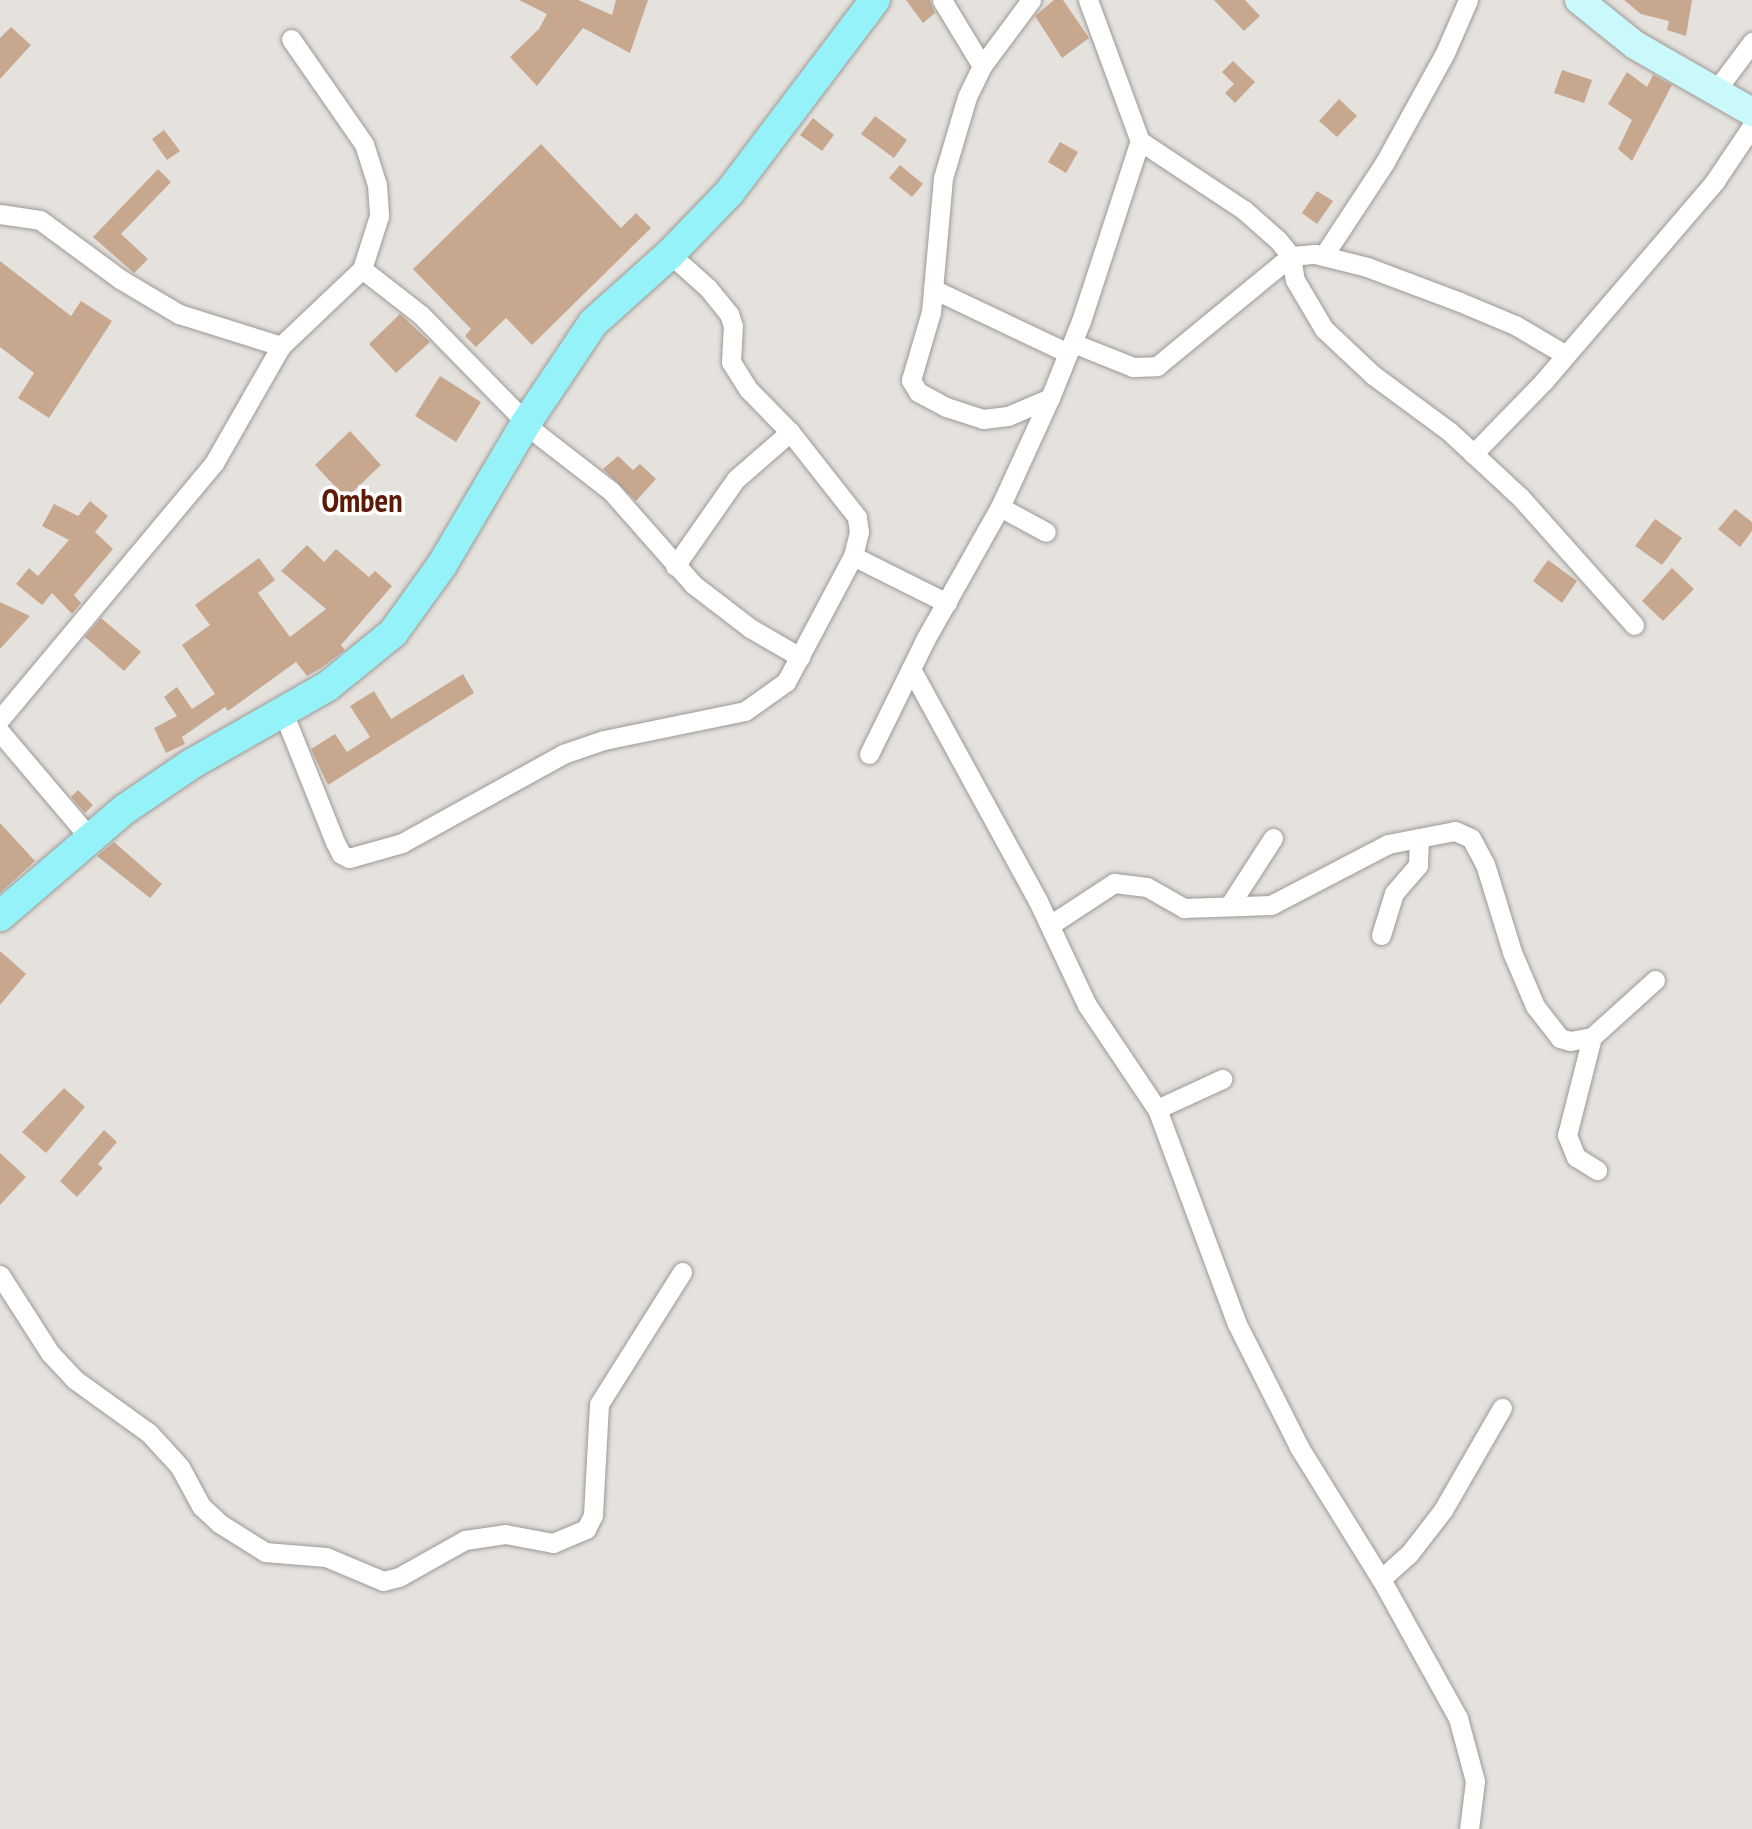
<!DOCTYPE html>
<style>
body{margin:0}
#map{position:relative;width:1752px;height:1829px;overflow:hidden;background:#e5e1dd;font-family:"PT Sans Narrow",sans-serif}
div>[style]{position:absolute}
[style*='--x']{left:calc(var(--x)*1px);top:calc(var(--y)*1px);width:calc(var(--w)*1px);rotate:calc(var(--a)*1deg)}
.building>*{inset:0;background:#c7a88f}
.roads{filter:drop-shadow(0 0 2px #9d9995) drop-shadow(0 0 2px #9d9995)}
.street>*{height:19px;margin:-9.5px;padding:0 9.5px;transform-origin:9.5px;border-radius:9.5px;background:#fff}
.secondary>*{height:28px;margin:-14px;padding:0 14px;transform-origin:14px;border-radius:14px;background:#caf9fc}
.primary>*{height:30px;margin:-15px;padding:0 15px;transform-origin:15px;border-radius:15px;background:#95f2f8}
span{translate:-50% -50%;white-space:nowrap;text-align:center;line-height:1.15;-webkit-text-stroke:7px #fff;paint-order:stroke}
.district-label{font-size:32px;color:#5c1b06;font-weight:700}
</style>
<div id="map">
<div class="building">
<i style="clip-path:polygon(519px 0,578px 0,612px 15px,616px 0,648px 0,630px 53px,583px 28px,537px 86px,510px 57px,539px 29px,547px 14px)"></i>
<i style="clip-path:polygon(906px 0,930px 0,935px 13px,923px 23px)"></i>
<i style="clip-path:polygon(1054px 0,1063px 0,1089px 38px,1062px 58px,1035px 16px)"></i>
<i style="clip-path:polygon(1214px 0,1245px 0,1260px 16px,1244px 31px)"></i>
<i style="clip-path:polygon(1624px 0,1692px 0,1686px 36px,1667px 30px,1669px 21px,1641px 14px)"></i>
<i style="clip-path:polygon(11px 27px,31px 45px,0 79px,0 38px)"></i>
<i style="clip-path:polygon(1233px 61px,1255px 82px,1235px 103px,1225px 93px,1234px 84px,1222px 72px)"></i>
<i style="clip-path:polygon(1562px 70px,1592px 80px,1584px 103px,1554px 93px)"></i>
<i style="clip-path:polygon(1627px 72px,1647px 87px,1653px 75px,1672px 85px,1632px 161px,1618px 149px,1632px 120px,1608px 104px)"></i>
<i style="clip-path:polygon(1339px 99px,1357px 116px,1337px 137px,1319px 121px)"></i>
<i style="clip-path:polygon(875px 116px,907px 140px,894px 158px,861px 134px)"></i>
<i style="clip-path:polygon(813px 118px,834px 135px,822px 151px,800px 135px)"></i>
<i style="clip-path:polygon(164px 130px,180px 151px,167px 160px,152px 139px)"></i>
<i style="clip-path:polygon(1060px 142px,1078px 152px,1066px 173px,1048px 162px)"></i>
<i style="clip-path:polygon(541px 144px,621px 228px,636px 213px,651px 228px,532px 345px,506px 318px,476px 347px,465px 336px,471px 329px,413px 269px)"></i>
<i style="clip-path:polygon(900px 165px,923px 184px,912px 197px,889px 178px)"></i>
<i style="clip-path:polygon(158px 169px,171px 182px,121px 234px,148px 259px,134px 273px,93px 237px)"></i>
<i style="clip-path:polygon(1317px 191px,1333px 201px,1317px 224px,1302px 213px)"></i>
<i style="clip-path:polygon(0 261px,71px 316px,81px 301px,112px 321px,49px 418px,18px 398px,34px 373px,0 347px)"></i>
<i style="clip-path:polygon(400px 314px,430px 342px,396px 373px,369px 344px)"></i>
<i style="clip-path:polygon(440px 376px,481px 402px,456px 442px,415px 416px)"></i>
<i style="clip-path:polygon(350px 431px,381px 465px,346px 498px,315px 465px)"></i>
<i style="clip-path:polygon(618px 456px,633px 470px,640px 464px,656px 479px,636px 501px,603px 469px)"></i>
<i style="clip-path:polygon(90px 501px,108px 516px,95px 532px,113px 549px,74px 595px,81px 603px,72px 614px,52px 593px,42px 605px,16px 584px,29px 568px,38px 576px,69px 540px,42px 526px,54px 504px,78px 516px)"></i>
<i style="clip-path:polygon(1735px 509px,1752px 522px,1752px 531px,1740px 547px,1718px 529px)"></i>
<i style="clip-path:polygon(1655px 519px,1682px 538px,1662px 565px,1635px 546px)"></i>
<i style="clip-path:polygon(307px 545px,324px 562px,336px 549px,369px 577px,375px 571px,392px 586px,341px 645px,345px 650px,321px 668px,307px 676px,296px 662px,228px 711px,225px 707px,182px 737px,185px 744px,166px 753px,154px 728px,177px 716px,164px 697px,177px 687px,192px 709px,215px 694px,182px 645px,210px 625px,195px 605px,259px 558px,275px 580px,258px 593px,290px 637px,326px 609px,281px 571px)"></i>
<i style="clip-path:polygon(1548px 560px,1577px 581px,1562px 603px,1533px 581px)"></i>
<i style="clip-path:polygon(1672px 568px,1694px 589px,1663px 621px,1642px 601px)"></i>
<i style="clip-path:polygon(0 602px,30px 616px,0 649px)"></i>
<i style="clip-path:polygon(101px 618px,141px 652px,124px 671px,85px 637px)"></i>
<i style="clip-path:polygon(463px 674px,474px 693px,328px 785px,311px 749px,335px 734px,347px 752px,370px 737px,350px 706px,374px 691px,391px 719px)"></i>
<i style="clip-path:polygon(78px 790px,93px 805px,85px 813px,71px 797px)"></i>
<i style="clip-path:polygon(0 823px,35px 861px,0 893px)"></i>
<i style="clip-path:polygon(114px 842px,162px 884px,150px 898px,97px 856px)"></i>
<i style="clip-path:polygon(0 951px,26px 974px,0 1005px)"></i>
<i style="clip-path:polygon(64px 1088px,85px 1107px,46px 1153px,22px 1132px)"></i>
<i style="clip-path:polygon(104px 1130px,117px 1142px,98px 1164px,103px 1168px,77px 1197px,60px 1181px)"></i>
<i style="clip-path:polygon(0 1153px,26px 1177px,0 1205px)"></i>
</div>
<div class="roads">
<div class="street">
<i style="--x:942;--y:0;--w:77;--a:58.8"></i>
<i style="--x:1031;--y:0;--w:82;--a:126.6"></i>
<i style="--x:982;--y:66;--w:34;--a:116"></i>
<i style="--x:967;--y:97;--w:84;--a:106.5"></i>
<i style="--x:943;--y:178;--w:135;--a:95.1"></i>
<i style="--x:931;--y:312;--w:71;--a:106.4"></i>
<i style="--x:911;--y:380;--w:14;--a:60"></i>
<i style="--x:918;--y:392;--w:32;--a:28"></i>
<i style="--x:946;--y:407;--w:39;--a:18"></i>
<i style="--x:983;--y:419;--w:25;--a:-7"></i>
<i style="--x:1008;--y:416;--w:46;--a:-23.2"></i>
<i style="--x:1088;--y:0;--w:150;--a:69.8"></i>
<i style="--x:1140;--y:141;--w:125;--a:33.6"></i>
<i style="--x:1244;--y:210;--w:45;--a:41.4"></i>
<i style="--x:1278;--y:240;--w:21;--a:51"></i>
<i style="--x:1291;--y:256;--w:24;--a:81"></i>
<i style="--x:1295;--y:280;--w:57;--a:59.4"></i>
<i style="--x:1324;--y:329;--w:67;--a:43.2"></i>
<i style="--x:1373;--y:375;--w:94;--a:36.4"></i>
<i style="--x:1449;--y:431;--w:98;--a:42.9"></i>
<i style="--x:1521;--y:498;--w:170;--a:48.3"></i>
<i style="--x:291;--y:39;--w:128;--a:55.2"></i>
<i style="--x:364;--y:144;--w:43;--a:72.4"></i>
<i style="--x:377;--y:185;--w:31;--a:86"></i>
<i style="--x:379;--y:216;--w:56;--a:107.8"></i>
<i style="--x:1717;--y:89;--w:59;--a:-53.3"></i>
<i style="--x:0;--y:214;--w:40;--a:8.5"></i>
<i style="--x:40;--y:220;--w:99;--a:36.4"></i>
<i style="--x:120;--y:279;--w:69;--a:30.7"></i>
<i style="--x:179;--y:314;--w:107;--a:17.4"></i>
<i style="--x:1324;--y:255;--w:111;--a:-56.7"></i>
<i style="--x:1385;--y:162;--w:124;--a:-61.2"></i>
<i style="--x:1445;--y:53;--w:58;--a:-66.5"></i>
<i style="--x:933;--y:289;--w:149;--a:25.4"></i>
<i style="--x:1073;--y:343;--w:65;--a:21.8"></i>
<i style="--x:1133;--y:367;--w:24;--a:-2"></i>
<i style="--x:1157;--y:366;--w:173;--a:-39.4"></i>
<i style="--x:1291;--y:256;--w:24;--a:-5"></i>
<i style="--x:1315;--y:254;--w:54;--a:14"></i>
<i style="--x:1367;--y:267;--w:99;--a:20.6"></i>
<i style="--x:1460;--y:302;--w:60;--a:22.7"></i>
<i style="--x:1515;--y:325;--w:59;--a:30.5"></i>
<i style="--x:1473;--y:454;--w:100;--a:-45.8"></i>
<i style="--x:1543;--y:382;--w:265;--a:-49.4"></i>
<i style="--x:1715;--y:181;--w:66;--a:-56.1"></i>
<i style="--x:1000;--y:507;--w:52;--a:28.5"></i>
<i style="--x:853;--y:556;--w:105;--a:26.6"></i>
<i style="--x:675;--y:566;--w:106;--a:-55"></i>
<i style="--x:736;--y:479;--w:72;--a:-41"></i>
<i style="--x:911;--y:669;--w:264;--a:61.3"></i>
<i style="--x:1038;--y:901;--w:115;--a:64.8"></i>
<i style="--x:1087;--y:1005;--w:125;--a:56.1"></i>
<i style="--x:1157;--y:1109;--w:229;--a:69.6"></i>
<i style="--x:1237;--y:1324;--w:138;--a:63.2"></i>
<i style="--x:1299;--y:1447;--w:155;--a:58.2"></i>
<i style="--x:1381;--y:1579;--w:159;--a:61"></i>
<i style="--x:1458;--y:1718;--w:65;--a:74.9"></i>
<i style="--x:1475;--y:1781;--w:48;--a:97.1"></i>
<i style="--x:283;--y:712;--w:140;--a:68.2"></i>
<i style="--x:335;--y:842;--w:13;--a:63"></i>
<i style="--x:341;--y:854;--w:9;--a:27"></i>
<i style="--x:349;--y:858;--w:55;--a:-15.8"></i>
<i style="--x:402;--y:843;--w:184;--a:-28.9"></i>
<i style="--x:563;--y:754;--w:43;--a:-18.9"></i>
<i style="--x:604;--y:740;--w:144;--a:-11.6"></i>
<i style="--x:745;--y:711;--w:50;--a:-35.3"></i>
<i style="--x:786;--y:682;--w:143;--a:-62"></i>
<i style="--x:853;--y:556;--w:25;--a:-76"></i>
<i style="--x:859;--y:532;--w:15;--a:-98"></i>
<i style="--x:857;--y:517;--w:108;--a:-128.2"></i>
<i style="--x:790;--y:432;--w:60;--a:-134.3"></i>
<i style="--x:748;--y:389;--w:32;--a:-122"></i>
<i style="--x:731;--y:362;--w:36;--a:-87"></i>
<i style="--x:733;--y:326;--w:13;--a:-108"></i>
<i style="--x:729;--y:314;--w:33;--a:-129"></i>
<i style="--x:708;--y:288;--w:51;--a:-138.2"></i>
<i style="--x:0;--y:719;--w:334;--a:-50.1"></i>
<i style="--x:214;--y:463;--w:135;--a:-60.2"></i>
<i style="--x:281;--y:346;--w:112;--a:-43.5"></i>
<i style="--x:362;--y:269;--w:75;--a:37.9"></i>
<i style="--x:421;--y:315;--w:163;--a:45.7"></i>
<i style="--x:535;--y:432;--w:96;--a:37.8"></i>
<i style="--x:611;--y:491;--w:125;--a:48.6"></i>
<i style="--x:694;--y:585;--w:71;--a:37.5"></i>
<i style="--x:750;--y:628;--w:58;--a:30.1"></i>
<i style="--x:0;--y:732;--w:138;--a:49.7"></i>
<i style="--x:869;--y:754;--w:127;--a:-63.8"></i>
<i style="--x:925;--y:640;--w:153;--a:-60.6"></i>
<i style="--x:1000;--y:507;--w:120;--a:-65.4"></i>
<i style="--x:1050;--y:398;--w:83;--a:-68.1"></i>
<i style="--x:1081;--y:321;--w:189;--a:-71.9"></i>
<i style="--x:1229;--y:906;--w:81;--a:-57.1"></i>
<i style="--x:1050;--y:925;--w:77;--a:-33.3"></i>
<i style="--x:1114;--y:883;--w:33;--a:7"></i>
<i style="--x:1147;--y:887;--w:43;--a:29.6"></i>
<i style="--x:1184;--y:908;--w:87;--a:-2"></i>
<i style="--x:1271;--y:905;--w:132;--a:-27.5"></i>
<i style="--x:1388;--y:844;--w:68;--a:-11"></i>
<i style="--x:1455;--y:831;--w:17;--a:24"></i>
<i style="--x:1471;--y:838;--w:30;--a:62"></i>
<i style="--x:1485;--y:864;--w:92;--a:72.9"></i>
<i style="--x:1512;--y:952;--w:59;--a:66.9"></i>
<i style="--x:1535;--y:1006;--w:41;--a:52"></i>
<i style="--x:1560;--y:1038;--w:10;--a:17"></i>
<i style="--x:1570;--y:1041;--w:22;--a:-10"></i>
<i style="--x:1592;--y:1037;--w:85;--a:-42.1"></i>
<i style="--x:1381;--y:935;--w:44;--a:-72.8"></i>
<i style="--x:1394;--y:893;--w:37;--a:-49"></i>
<i style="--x:1418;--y:865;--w:27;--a:-88"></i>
<i style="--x:1592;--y:1037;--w:101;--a:104.3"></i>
<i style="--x:1567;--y:1135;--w:24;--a:68"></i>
<i style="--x:1576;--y:1157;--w:25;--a:32"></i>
<i style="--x:1157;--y:1109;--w:72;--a:-24.8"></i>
<i style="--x:0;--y:1275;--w:93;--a:57.3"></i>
<i style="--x:50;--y:1353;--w:35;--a:47"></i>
<i style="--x:74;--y:1379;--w:92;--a:35.8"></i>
<i style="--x:149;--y:1433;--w:46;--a:47.6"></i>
<i style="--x:180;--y:1467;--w:44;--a:61.7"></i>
<i style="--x:201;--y:1506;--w:25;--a:43"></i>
<i style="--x:219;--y:1523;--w:54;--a:32.2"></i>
<i style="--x:265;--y:1552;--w:61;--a:4.7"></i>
<i style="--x:326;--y:1557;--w:62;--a:22.8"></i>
<i style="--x:383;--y:1581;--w:16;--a:-14"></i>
<i style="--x:399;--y:1577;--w:76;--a:-29.3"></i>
<i style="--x:465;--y:1540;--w:40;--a:-8.5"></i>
<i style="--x:505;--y:1534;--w:49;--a:10.6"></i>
<i style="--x:553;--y:1543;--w:36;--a:-23"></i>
<i style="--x:586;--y:1529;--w:16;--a:-63"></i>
<i style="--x:593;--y:1515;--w:111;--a:-86.9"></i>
<i style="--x:599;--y:1404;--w:156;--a:-57.8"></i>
<i style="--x:1381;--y:1579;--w:38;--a:-42"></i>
<i style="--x:1409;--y:1554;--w:56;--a:-52.3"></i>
<i style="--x:1443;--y:1510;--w:118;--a:-60"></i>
</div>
<div class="secondary">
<i style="--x:1579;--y:0;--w:72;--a:38.8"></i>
<i style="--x:1635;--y:45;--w:135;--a:29.8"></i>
</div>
<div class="primary">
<i style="--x:0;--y:916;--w:165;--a:-40.6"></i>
<i style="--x:125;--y:809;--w:82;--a:-34.1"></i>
<i style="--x:193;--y:763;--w:155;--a:-29.7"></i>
<i style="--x:328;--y:686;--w:84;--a:-39.2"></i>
<i style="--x:393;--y:633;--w:84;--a:-54.2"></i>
<i style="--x:442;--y:565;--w:165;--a:-59.4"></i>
<i style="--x:526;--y:423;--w:120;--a:-56.2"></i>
<i style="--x:593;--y:323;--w:103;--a:-41.9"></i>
<i style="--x:670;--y:254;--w:85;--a:-46"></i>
<i style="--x:729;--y:193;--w:242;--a:-52.9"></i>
</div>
</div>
<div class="district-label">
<span style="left:362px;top:500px">Omben</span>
</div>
</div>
